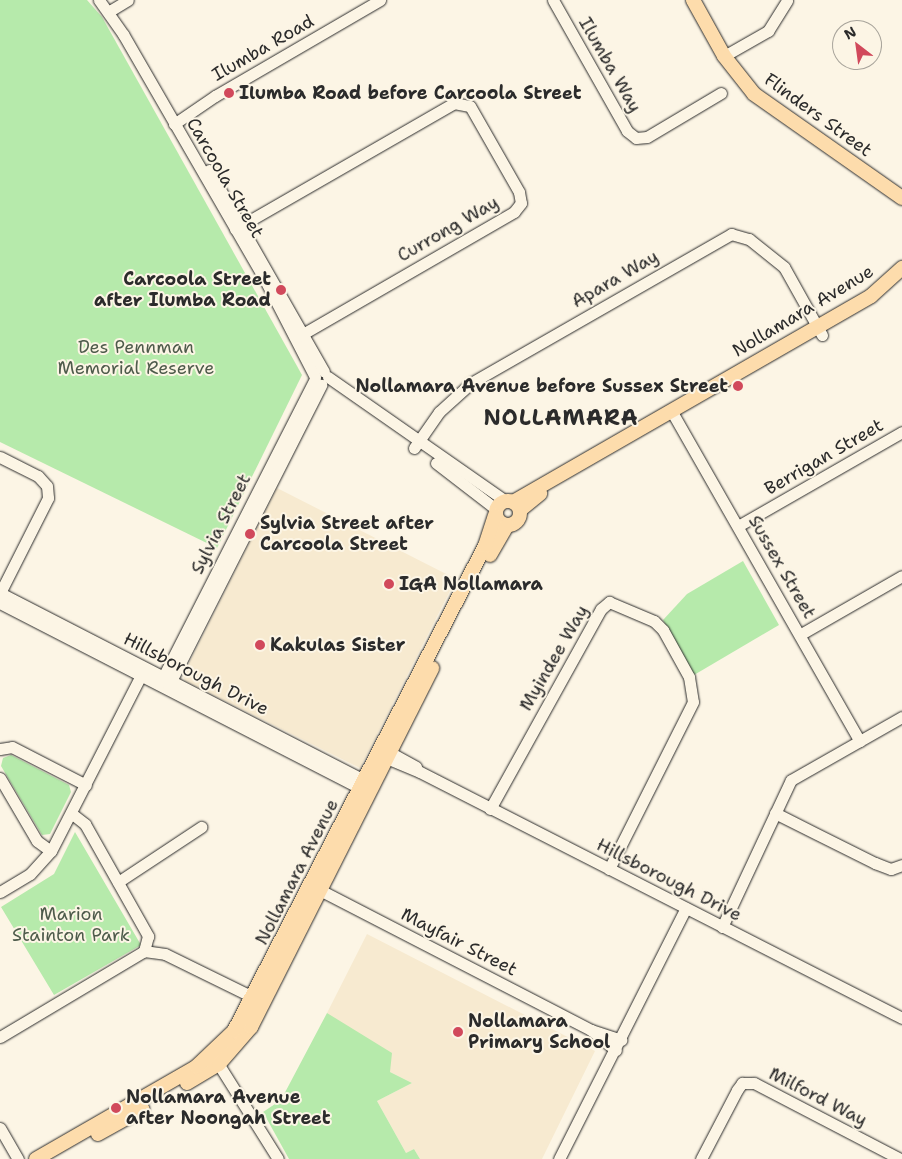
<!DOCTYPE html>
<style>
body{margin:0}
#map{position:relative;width:902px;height:1159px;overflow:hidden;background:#fcf5e5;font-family:"Shantell Sans",sans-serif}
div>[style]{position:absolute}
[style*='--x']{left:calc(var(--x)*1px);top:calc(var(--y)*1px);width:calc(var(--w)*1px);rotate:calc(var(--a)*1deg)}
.built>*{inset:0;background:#f7ead0}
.green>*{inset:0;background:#b6eaab}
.roads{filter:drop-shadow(0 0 1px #2b2b2b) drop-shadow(0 0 1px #2b2b2b)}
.minor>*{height:11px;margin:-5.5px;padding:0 5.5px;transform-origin:5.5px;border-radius:5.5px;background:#fcf5e5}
.major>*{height:14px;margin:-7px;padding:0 7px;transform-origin:7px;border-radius:7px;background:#fddcac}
.major>.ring{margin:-7px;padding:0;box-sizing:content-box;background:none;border:14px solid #fddcac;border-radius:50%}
.dots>*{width:14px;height:14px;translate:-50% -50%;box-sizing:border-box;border:2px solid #fcf5e5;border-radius:50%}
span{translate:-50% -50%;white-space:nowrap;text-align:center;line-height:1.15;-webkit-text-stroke:4px #fcf5e5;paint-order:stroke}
.street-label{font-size:18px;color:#2b2b2b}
.poi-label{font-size:18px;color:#2b2b2b;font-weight:700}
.left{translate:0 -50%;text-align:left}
.right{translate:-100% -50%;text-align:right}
.park-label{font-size:18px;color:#4e5b4b}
.district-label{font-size:22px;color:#2b2b2b;font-weight:700;letter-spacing:1px}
.north{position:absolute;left:832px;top:20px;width:50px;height:50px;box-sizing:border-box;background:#fcf5e5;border:1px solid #a8a49b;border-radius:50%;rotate:330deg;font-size:14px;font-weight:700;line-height:20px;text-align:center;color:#2b2b2b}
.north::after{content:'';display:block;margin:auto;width:18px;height:22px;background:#d1495b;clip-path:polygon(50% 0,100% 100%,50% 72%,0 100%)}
</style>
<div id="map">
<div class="built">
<i style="clip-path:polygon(277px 488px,456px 579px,360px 768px,185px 681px,183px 675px)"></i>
<i style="clip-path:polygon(367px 934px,595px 1051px,542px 1159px,420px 1159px,414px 1149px,406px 1153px,377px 1101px,412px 1083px,390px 1072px,327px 1013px)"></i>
</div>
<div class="green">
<i style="clip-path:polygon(0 0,87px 0,102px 17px,302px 375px,217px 548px,0 442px)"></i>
<i style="clip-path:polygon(743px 561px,779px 625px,694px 675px,663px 620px,687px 594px)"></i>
<i style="clip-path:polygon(11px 755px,69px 785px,71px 792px,50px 834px,42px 835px,1px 766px,3px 758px)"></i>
<i style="clip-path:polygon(75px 832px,141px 945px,54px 995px,1px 907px,54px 874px)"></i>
<i style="clip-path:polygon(327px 1013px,392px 1053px,390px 1072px,412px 1083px,377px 1101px,406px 1153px,414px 1149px,420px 1159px,289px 1159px,263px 1112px,281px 1100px)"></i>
</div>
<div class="roads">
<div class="minor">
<i style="--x:99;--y:0;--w:42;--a:54.8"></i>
<i style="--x:123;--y:34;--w:284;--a:60"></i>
<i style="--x:265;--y:280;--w:109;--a:62.7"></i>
<i style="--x:553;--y:0;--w:150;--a:60.5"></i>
<i style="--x:627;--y:131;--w:11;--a:38"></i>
<i style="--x:636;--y:138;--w:11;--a:-5"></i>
<i style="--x:647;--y:137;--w:86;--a:-30.7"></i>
<i style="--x:108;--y:12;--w:23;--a:-31"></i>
<i style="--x:724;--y:56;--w:51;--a:-29.6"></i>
<i style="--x:768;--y:31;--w:36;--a:-58"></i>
<i style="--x:174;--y:124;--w:50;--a:-34.3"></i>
<i style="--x:215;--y:96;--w:191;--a:-30.2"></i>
<i style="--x:209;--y:170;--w:232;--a:60.3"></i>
<i style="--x:235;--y:229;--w:253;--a:-29.9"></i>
<i style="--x:454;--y:103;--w:16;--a:11"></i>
<i style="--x:470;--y:106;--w:99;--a:60.3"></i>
<i style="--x:519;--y:192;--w:11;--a:80"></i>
<i style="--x:521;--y:203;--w:11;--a:128"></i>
<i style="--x:514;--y:212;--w:252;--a:150"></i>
<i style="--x:328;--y:377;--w:217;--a:34.9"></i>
<i style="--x:672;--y:412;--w:379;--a:60.3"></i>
<i style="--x:414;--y:448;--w:44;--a:-55.2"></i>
<i style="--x:439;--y:412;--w:43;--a:-42.2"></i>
<i style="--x:471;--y:383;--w:300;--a:-29.8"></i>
<i style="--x:731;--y:234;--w:19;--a:16"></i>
<i style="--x:749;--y:239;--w:45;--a:38.7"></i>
<i style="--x:784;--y:267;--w:78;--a:60.8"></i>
<i style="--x:0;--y:457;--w:42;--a:26.6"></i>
<i style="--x:38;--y:476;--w:13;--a:48"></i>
<i style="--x:47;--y:486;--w:12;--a:85"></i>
<i style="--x:48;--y:498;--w:106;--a:116.8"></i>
<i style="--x:436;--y:463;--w:76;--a:37.5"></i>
<i style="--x:738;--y:526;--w:189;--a:-29.8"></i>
<i style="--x:0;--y:593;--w:416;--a:27.2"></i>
<i style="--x:0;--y:603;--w:414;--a:27.2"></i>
<i style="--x:801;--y:634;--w:116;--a:-29.9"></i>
<i style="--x:160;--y:683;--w:341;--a:-63"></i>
<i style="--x:168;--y:687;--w:339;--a:-63.1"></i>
<i style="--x:382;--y:748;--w:39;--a:29"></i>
<i style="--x:0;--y:749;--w:12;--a:-9"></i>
<i style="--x:12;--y:747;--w:83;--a:27.2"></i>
<i style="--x:379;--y:755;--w:44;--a:22.5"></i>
<i style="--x:420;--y:772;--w:541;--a:27.04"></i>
<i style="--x:0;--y:778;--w:73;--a:59.6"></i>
<i style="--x:37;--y:841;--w:17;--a:36"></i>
<i style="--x:490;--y:809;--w:229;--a:-61"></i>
<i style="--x:601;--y:609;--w:11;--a:-41"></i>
<i style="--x:609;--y:602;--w:49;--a:22.9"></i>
<i style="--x:654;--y:621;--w:13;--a:45"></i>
<i style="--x:663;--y:630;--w:54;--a:61"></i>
<i style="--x:689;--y:677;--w:25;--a:81"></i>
<i style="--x:693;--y:702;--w:187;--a:116.7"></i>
<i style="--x:71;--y:813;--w:18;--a:38"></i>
<i style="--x:85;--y:824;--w:129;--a:60.6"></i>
<i style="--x:148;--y:936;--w:16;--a:105"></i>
<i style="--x:144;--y:951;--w:21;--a:8"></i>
<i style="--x:165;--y:954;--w:105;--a:26.1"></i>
<i style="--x:775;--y:813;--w:112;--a:26.6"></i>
<i style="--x:875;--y:863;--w:17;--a:21"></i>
<i style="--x:891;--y:869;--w:12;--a:-20"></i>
<i style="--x:118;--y:882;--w:100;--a:-33.5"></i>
<i style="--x:314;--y:887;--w:312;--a:27.3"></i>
<i style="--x:591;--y:1030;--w:32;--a:18"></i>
<i style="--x:0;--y:892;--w:35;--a:-31"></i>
<i style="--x:30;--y:874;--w:31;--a:-48"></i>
<i style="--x:51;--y:851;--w:204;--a:-62.9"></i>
<i style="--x:722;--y:927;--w:162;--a:-64.9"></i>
<i style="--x:791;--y:780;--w:128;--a:-29.6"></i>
<i style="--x:591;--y:1030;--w:32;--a:39"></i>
<i style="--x:0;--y:1037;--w:168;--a:-30.8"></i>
<i style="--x:214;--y:1057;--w:120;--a:57.9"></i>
<i style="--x:0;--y:1128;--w:36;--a:60"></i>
<i style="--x:559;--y:1159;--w:281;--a:-63.2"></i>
<i style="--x:701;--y:1159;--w:78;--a:-62.4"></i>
<i style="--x:737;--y:1090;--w:9;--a:-54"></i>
<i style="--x:742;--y:1083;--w:12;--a:0"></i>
<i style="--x:754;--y:1083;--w:165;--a:27.5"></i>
</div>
<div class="major">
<i style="--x:693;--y:0;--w:64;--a:61"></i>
<i style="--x:724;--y:56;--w:48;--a:51.7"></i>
<i style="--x:754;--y:94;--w:181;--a:35.1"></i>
<i class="ring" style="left:496px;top:501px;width:10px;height:10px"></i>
<i style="--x:513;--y:502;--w:413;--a:-29.9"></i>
<i style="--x:871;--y:296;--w:42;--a:-42.1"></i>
<i style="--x:520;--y:510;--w:26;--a:-39"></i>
<i style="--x:490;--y:555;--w:34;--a:-60"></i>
<i style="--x:187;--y:1083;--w:37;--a:-31"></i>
<i style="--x:219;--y:1064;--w:49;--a:-49.1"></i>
<i style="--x:251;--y:1027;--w:402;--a:-63.2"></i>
<i style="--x:98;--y:1134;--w:51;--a:-29.1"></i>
<i style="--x:36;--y:1159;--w:185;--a:-29.9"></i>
<i style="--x:196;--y:1067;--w:52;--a:-43.5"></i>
<i style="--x:234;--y:1031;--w:546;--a:-62.64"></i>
<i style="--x:485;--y:546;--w:32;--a:-72"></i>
</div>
</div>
<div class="dots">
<i style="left:229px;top:93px;background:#d1495b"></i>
<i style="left:281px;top:290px;background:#d1495b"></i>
<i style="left:738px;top:386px;background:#d1495b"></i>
<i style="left:250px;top:534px;background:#d1495b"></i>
<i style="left:389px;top:584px;background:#d1495b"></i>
<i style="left:260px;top:645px;background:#d1495b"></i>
<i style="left:458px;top:1032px;background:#d1495b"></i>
<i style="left:116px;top:1108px;background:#d1495b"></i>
</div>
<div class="street-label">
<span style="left:263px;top:48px;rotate:-30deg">Ilumba Road</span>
<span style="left:610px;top:65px;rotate:60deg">Ilumba Way</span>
<span style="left:818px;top:115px;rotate:36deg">Flinders Street</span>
<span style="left:225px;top:178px;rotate:60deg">Carcoola Street</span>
<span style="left:448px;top:229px;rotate:-30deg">Currong Way</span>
<span style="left:615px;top:279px;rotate:-30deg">Apara Way</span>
<span style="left:803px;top:311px;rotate:-31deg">Nollamara Avenue</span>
<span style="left:824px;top:457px;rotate:-30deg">Berrigan Street</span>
<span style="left:221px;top:524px;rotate:-63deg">Sylvia Street</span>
<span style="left:782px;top:567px;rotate:60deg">Sussex Street</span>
<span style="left:554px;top:658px;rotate:-60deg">Myindee Way</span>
<span style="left:196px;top:674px;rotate:27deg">Hillsborough Drive</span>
<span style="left:297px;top:872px;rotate:-63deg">Nollamara Avenue</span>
<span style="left:669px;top:880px;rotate:27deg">Hillsborough Drive</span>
<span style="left:459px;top:942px;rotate:27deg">Mayfair Street</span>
<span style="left:818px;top:1097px;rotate:27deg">Milford Way</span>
</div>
<div class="poi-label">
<span class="left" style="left:239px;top:93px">Ilumba Road before Carcoola Street</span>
<span class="right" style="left:271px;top:290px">Carcoola Street<br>after Ilumba Road</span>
<span class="right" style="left:728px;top:386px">Nollamara Avenue before Sussex Street</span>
<span class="left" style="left:260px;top:534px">Sylvia Street after<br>Carcoola Street</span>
<span class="left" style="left:399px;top:584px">IGA Nollamara</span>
<span class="left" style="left:270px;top:645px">Kakulas Sister</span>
<span class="left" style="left:468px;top:1032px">Nollamara<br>Primary School</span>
<span class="left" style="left:126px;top:1108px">Nollamara Avenue<br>after Noongah Street</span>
</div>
<div class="park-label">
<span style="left:136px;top:358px">Des Pennman<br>Memorial Reserve</span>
<span style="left:71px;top:925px">Marion<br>Stainton Park</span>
</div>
<div class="district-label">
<span style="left:561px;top:418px">NOLLAMARA</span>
</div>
<div class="north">N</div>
</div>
